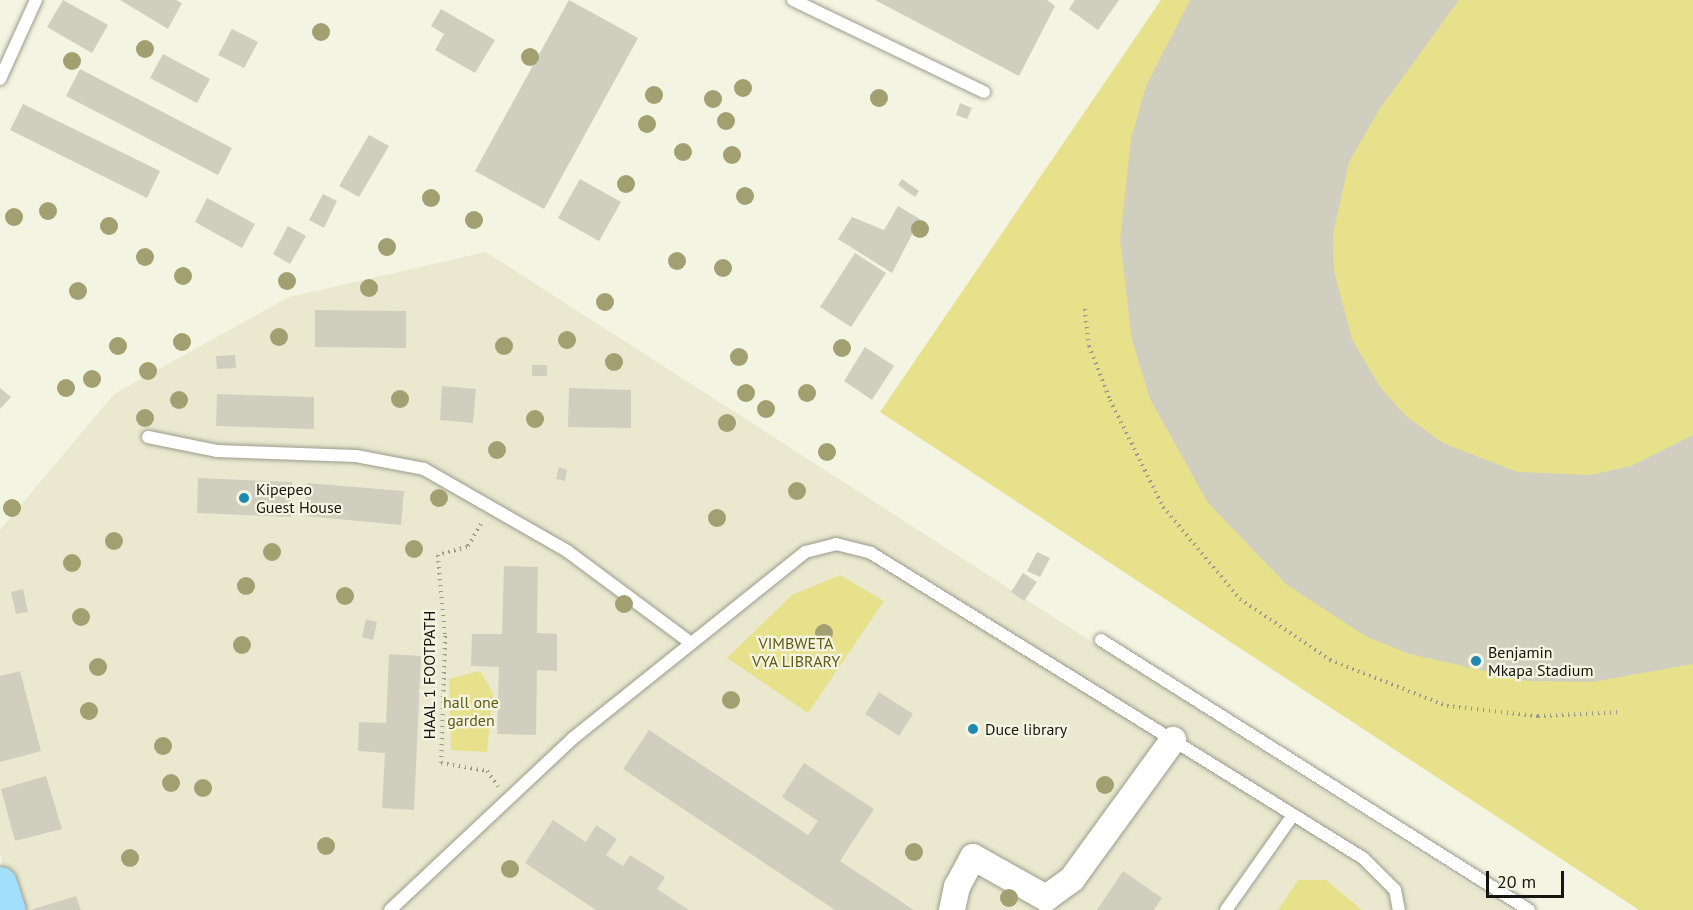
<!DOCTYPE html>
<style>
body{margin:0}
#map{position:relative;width:1693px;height:910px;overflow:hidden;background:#f4f4e2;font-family:"PT Sans",sans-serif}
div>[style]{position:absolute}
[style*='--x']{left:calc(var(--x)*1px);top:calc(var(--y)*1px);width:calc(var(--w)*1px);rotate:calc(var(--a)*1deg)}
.built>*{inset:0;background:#eae9d0}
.green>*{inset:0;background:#e7e18c}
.building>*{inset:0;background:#d0cfbf}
.path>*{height:4px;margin-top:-2px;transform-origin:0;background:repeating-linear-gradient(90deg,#9a998c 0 1.5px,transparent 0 6px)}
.roads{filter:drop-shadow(0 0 2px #9c9c8c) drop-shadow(0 0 2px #9c9c8c)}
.lane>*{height:12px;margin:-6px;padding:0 6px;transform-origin:6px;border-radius:6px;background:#fff}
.street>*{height:26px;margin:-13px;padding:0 13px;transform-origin:13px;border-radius:13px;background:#fff}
.primary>*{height:33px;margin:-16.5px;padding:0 16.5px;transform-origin:16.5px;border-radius:16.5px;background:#a1dffa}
.trees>*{width:18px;height:18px;margin:-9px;border-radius:50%;background:#a29f71}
.dots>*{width:16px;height:16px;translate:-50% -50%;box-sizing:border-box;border:3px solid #f4f4e2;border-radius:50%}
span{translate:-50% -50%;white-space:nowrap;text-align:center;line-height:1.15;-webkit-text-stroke:4.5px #f4f4e2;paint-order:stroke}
.poi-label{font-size:16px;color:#16150f}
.left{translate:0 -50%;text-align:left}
.park-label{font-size:16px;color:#5f5a14}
.street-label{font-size:16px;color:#16150f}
.scale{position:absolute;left:1486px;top:871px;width:78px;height:27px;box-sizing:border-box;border:3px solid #16150f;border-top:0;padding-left:8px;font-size:18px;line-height:21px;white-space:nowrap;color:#16150f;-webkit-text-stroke:4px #f4f4e2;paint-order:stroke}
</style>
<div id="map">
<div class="built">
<i style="clip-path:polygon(486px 252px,1509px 910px,15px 910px,0 855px,0 530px,114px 394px,289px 297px)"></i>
</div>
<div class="green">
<i style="clip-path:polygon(1161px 0,1693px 0,1693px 910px,1639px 910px,880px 412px)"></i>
<i style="clip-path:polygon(840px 575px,884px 601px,808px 713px,727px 658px,792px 595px)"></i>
<i style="clip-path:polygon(480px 671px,493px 693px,487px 752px,451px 750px,449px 679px)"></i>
<i style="clip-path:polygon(1298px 880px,1326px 880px,1362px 910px,1278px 910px)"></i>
</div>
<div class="building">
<i style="clip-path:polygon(63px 0,108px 25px,92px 53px,47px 27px)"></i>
<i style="clip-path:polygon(120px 0,176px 0,182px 3px,168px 29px)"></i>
<i style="clip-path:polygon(569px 0,638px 38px,544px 209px,475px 171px)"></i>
<i style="clip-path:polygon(875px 0,1047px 0,1055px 6px,1019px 76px)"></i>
<i style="clip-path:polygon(1075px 0,1119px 0,1098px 30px,1069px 9px)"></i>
<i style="clip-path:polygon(1190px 0,1459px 0,1379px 110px,1349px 162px,1333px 234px,1334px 271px,1352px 339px,1380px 387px,1406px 416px,1443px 443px,1517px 472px,1590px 475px,1631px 466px,1693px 435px,1693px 664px,1592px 682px,1528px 681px,1410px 654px,1367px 637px,1287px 585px,1208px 503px,1150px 399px,1132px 340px,1120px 240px,1131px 139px,1146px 86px)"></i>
<i style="clip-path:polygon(441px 9px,495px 40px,475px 73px,435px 50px,444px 34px,431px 26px)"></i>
<i style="clip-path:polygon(232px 29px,258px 42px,244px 68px,218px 55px)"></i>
<i style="clip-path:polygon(163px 54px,210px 79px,197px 103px,150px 78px)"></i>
<i style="clip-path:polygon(80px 69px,232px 148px,218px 175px,66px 96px)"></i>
<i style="clip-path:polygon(960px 103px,972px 108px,967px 119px,956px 115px)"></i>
<i style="clip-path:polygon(23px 104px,160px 171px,147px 198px,10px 130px)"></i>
<i style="clip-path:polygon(369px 135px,389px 146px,359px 197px,339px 186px)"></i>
<i style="clip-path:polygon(580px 179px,621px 202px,599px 241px,558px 218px)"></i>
<i style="clip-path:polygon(902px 179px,919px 191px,915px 197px,898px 185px)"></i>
<i style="clip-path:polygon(323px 194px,337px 201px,324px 228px,309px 220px)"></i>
<i style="clip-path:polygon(207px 198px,255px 224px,242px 248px,195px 222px)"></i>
<i style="clip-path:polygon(898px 206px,920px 219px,892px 273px,838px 239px,852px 217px,884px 230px)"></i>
<i style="clip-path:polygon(288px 226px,306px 236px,290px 264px,273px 254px)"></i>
<i style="clip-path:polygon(855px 253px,886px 273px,851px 327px,820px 307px)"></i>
<i style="clip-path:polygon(315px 310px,406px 311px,406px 348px,315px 347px)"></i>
<i style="clip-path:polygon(865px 347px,894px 366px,872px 400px,844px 381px)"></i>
<i style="clip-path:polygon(235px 355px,236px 368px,217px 369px,216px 356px)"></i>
<i style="clip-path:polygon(532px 365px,547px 365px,547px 376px,532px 376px)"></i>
<i style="clip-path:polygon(442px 386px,476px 389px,473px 423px,440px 420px)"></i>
<i style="clip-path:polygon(0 388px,11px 397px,0 409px)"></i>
<i style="clip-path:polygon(569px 388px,631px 390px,631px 428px,568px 427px)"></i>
<i style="clip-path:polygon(217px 394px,314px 397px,314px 429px,216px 426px)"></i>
<i style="clip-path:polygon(559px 467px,567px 470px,565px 481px,556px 479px)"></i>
<i style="clip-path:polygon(198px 478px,292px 482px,291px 517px,197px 513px)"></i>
<i style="clip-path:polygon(307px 483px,404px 491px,401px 525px,305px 516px)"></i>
<i style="clip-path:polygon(1037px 552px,1050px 558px,1040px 577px,1027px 571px)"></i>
<i style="clip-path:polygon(504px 566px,538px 567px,537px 633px,557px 634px,557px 671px,537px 670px,536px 735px,497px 734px,499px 667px,471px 666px,472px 634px,502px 634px)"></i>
<i style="clip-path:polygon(1023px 573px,1037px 582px,1024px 601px,1011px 592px)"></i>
<i style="clip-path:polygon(23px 589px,28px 612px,16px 614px,11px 592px)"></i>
<i style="clip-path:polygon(366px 619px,377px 622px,373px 640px,362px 637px)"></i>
<i style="clip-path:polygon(389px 654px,421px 656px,414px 810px,382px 808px,385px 753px,358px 751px,359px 722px,386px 723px)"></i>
<i style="clip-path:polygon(20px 671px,41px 751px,0 762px,0 676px)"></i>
<i style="clip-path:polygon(879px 692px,913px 714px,899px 736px,865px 714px)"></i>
<i style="clip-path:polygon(649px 730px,808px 835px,818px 821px,782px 797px,804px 763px,874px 809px,840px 861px,914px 910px,835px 910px,623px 769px)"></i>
<i style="clip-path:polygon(46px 776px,62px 829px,15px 841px,1px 789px)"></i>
<i style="clip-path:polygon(553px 820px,586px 842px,596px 825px,617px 839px,606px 855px,623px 866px,630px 855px,665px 877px,657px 889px,689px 910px,596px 910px,525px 863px)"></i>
<i style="clip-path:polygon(1123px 871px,1162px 898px,1154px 910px,1097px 910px)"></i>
<i style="clip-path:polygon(76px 896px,81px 910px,33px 910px,33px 909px)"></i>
</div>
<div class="path">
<i style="--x:1085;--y:309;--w:37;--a:84"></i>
<i style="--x:1089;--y:346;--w:58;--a:68.7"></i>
<i style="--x:1110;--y:400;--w:119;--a:63.6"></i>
<i style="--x:1163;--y:507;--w:120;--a:50.1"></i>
<i style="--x:1240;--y:599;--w:109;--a:34.1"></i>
<i style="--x:1330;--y:660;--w:126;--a:21.5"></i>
<i style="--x:1447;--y:706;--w:92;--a:6.3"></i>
<i style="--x:1538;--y:716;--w:83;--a:-2.8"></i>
<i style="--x:481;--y:524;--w:27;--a:121"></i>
<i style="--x:467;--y:547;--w:30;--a:165"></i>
<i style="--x:438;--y:555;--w:81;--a:85.1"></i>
<i style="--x:445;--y:636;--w:127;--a:91.8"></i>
<i style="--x:441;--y:763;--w:47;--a:9.9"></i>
<i style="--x:487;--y:771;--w:19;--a:54"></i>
</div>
<div class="roads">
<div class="lane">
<i style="--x:793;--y:0;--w:212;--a:25.7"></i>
<i style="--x:0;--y:79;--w:87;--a:-65.5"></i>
<i style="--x:148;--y:437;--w:70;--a:11.5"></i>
<i style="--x:217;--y:451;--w:139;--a:2.1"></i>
<i style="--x:356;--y:456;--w:69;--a:10.8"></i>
<i style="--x:424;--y:469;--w:165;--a:29.8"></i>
<i style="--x:567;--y:551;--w:154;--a:36.6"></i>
<i style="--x:1101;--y:640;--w:506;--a:32.25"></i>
<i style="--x:390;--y:910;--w:250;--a:-43.2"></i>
<i style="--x:572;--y:739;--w:299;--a:-38.7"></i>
<i style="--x:805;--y:552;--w:32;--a:-14"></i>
<i style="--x:836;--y:544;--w:36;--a:14"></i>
<i style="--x:871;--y:553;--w:579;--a:31.8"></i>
<i style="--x:1363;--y:858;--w:45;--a:45"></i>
<i style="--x:1395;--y:890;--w:20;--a:79"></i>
<i style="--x:1226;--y:910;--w:116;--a:-54.8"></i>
</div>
<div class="street">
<i style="--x:952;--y:910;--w:24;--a:-78"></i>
<i style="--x:957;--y:887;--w:34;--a:-62"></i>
<i style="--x:973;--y:857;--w:84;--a:29.3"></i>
<i style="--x:1046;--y:898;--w:32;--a:-36"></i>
<i style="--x:1072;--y:879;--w:172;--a:-54"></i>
</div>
<div class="primary">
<i style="--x:0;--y:883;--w:28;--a:72"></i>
</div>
</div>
<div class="trees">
<i style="left:321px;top:32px"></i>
<i style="left:145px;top:49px"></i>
<i style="left:530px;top:57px"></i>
<i style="left:72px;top:61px"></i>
<i style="left:743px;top:88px"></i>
<i style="left:654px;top:95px"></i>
<i style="left:879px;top:98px"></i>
<i style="left:713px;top:99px"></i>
<i style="left:726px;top:121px"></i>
<i style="left:647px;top:124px"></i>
<i style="left:683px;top:152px"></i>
<i style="left:732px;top:155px"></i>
<i style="left:626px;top:184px"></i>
<i style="left:745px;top:196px"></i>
<i style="left:431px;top:198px"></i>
<i style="left:48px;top:211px"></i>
<i style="left:14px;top:217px"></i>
<i style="left:474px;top:220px"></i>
<i style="left:109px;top:226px"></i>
<i style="left:920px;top:229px"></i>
<i style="left:387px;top:247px"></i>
<i style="left:145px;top:257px"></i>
<i style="left:677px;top:261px"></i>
<i style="left:723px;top:268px"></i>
<i style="left:183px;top:276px"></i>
<i style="left:287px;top:281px"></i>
<i style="left:369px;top:288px"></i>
<i style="left:78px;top:291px"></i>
<i style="left:605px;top:302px"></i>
<i style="left:279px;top:337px"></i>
<i style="left:567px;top:340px"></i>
<i style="left:182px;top:342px"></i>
<i style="left:118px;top:346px"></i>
<i style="left:504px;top:346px"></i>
<i style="left:842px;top:348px"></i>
<i style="left:739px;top:357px"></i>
<i style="left:614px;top:362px"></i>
<i style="left:148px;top:371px"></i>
<i style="left:92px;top:379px"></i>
<i style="left:66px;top:388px"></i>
<i style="left:746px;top:393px"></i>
<i style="left:807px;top:393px"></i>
<i style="left:400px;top:399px"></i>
<i style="left:179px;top:400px"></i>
<i style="left:766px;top:409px"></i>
<i style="left:145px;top:418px"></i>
<i style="left:535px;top:419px"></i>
<i style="left:727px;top:423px"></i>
<i style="left:497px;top:450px"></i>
<i style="left:827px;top:452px"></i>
<i style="left:797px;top:491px"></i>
<i style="left:439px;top:498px"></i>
<i style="left:12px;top:508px"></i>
<i style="left:717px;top:518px"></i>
<i style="left:114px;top:541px"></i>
<i style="left:414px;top:549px"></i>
<i style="left:272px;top:552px"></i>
<i style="left:72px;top:563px"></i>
<i style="left:246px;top:586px"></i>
<i style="left:345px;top:596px"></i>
<i style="left:624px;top:604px"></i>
<i style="left:81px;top:617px"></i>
<i style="left:824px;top:633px"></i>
<i style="left:242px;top:645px"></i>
<i style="left:98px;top:667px"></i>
<i style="left:731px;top:700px"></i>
<i style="left:89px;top:711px"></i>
<i style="left:163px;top:746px"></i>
<i style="left:171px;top:783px"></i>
<i style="left:1105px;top:785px"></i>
<i style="left:203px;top:788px"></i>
<i style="left:326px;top:846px"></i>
<i style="left:914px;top:852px"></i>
<i style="left:130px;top:858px"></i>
<i style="left:510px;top:869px"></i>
<i style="left:1009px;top:898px"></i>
</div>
<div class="dots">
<i style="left:244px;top:498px;background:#1e8ab1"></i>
<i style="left:1476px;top:661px;background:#1e8ab1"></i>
<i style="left:973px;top:729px;background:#1e8ab1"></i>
</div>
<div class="poi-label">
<span class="left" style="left:256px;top:498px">Kipepeo<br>Guest House</span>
<span class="left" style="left:1488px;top:661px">Benjamin<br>Mkapa Stadium</span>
<span class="left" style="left:985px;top:729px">Duce library</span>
</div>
<div class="park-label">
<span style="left:796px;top:652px">VIMBWETA<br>VYA LIBRARY</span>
<span style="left:471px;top:711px">hall one<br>garden</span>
</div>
<div class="street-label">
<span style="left:429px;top:675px;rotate:-90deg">HAAL 1 FOOTPATH</span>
</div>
<div class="scale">20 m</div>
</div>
